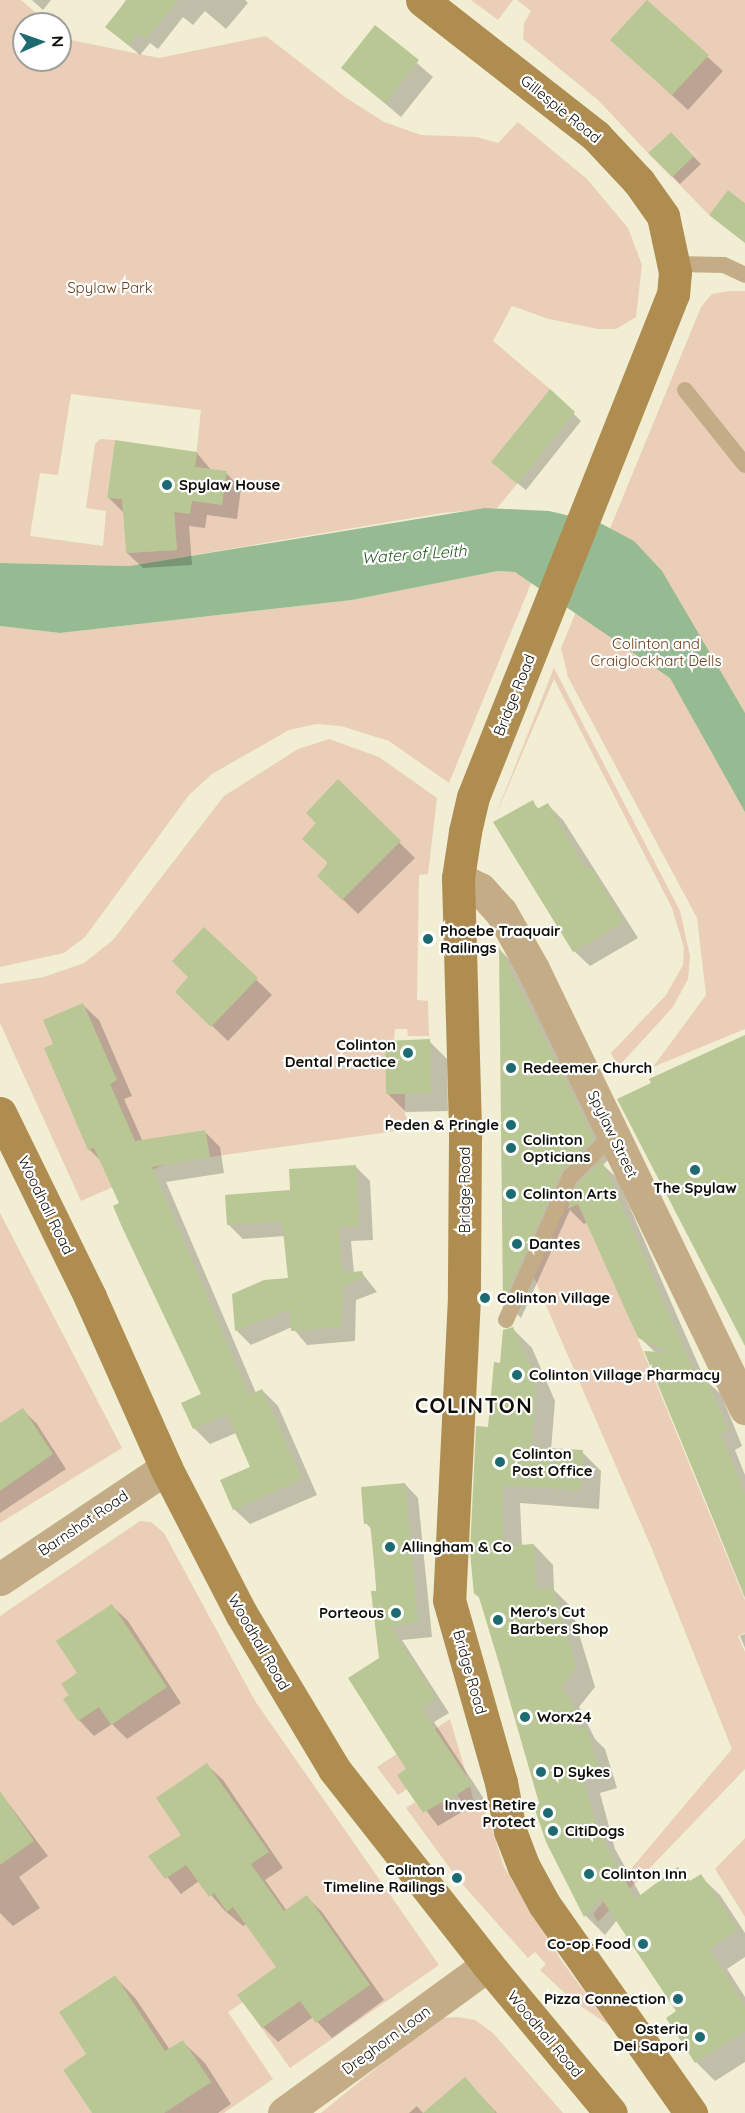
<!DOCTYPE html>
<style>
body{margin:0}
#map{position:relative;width:745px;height:2113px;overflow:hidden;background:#f1eed4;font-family:Quicksand,sans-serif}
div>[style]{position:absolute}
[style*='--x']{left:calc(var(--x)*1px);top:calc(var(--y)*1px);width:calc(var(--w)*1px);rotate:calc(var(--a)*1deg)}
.green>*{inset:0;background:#eaceb8}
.water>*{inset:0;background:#96bb92}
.shadow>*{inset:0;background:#0003}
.building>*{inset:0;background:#b8c794}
.lane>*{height:16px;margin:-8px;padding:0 8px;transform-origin:8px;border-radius:8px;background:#c4ad86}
.street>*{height:33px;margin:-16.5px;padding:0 16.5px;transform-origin:16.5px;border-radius:16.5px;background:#c4ad86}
.secondary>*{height:33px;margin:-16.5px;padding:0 16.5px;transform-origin:16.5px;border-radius:16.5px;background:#af8d50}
.dots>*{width:16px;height:16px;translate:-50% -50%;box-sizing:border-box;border:3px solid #fff;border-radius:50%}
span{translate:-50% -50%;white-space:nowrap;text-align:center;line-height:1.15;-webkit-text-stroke:4.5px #fff;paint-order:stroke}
.street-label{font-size:15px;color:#100f07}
.park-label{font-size:15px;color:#6b4018}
.poi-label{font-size:15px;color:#100f07;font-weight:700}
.left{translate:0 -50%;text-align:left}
.right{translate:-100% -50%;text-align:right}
.water-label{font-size:16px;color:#245721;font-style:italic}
.district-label{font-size:21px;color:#100f07;font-weight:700;letter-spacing:1.5px}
.north{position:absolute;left:12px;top:12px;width:60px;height:60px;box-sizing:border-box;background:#fff;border:2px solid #9f9f9c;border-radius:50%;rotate:88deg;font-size:16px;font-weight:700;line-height:24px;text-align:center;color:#100f07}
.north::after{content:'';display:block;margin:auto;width:21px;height:27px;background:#1e6a71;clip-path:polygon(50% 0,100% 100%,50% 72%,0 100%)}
</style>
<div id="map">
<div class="green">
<i style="clip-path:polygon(evenodd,0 0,21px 0,49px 24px,24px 24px,24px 60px,60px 60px,60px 34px,66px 39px,159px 58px,266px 36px,345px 97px,384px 122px,421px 135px,477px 137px,498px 143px,518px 122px,587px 179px,628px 228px,642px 265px,636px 317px,616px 329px,598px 329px,549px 319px,512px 306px,493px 341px,550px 389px,491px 462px,517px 484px,497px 508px,442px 513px,129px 566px,0 563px,0 0,71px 394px,201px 410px,195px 467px,226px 471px,174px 512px,177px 550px,126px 553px,122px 499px,107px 497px,115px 440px,100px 439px,95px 444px,86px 508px,106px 511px,103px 546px,30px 536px,40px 473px,58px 475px,71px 394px)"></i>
<i style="clip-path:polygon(471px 0,513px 0,498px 20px)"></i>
<i style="clip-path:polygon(517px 0,745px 0,745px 203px,728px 190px,709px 215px,672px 177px,694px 155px,671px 132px,648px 153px,598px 100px,523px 39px,524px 23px,531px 11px)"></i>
<i style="clip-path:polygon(729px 291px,745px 291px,745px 1029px,653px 1067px,706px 995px,697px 918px,568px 677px,561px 648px,701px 307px,712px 294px)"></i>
<i style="clip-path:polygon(498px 571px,515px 572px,532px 581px,449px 783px,389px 741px,341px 726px,317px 724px,289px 730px,212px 774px,189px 795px,85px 937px,64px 953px,0 967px,0 626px,60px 633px,352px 600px)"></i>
<i style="clip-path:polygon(554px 668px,680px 911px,690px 956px,688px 979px,673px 1007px,618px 1067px,611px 1053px,666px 995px,683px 965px,684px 948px,672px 908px,554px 679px,493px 822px)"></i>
<i style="clip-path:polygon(329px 739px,379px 757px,437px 798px,428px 874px,419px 875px,417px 1000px,428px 1001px,429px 1036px,408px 1036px,407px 1029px,395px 1029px,394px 1040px,385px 1041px,386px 1094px,405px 1094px,405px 1116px,418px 1128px,210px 1157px,205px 1130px,162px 1137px,166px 1164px,81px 1201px,0 1023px,0 984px,44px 977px,84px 963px,113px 940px,224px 796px,298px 749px)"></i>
<i style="clip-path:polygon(565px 1196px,571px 1207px,578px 1204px,626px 1310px,745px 1600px,745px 1633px,738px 1636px,745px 1652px,745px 1769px,598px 1922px,593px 1914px,732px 1749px,652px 1549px,532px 1273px)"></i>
<i style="clip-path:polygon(0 1213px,122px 1448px,0 1523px)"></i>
<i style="clip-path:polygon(140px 1521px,151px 1522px,164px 1533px,255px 1701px,439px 1965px,290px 2068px,243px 2002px,228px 2012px,273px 2079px,224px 2113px,164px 2113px,211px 2082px,183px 2040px,142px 2066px,114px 1975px,59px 2012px,86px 2054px,63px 2070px,92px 2113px,0 2113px,0 1616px)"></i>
<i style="clip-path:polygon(450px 1719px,467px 1777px,444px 1744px,398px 1775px,407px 1789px,398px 1795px,377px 1767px)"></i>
<i style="clip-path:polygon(470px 1786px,475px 1808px,484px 1804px,504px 1867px,561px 1960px,610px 2026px,572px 2000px,540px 1970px,546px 1964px,535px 1952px,528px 1958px,457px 1878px,406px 1808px,415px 1802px,423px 1813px,441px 1801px,447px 1809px,461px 1800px,457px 1795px)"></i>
<i style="clip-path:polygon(745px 1838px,745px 1917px,715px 1869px)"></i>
<i style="clip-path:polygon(457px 2017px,475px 2020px,493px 2033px,563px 2113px,321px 2113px,429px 2025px,442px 2018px)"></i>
</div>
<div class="water">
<i style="clip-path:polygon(485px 508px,549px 511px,600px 523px,634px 541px,662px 571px,745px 713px,745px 812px,670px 678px,515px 572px,498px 571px,352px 600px,60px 633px,0 626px,0 563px,129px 566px)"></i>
</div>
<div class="shadow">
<i style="clip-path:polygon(32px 0,51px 0,43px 10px)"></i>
<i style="clip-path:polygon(126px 0,245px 0,248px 3px,226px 29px,205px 11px,193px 25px,183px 17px,158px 49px,150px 43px,140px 55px,107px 27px)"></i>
<i style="clip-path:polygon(647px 2px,723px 71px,688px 110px,628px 55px)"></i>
<i style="clip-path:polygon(375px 27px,433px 77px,401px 117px,343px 68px)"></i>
<i style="clip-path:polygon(671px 134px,701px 164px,680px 184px,650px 153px)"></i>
<i style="clip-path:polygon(550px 391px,581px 421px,526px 490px,501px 470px)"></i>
<i style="clip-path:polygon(197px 453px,212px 471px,226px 473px,241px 488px,237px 519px,207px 515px,205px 528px,189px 526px,192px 565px,143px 568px,127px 553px,124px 513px,108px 497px)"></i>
<i style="clip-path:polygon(338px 782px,415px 858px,358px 914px,334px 891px,318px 823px)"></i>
<i style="clip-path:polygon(532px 802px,539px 809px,548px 805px,563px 820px,638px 938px,590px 966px,574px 951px)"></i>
<i style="clip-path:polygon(204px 929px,272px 995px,228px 1041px,177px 992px,190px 977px)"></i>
<i style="clip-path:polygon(500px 950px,516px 966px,611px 1157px,603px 1165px,617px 1178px,705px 1380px,721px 1394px,742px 1446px,735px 1450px,745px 1475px,745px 1598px,646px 1353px,656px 1353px,639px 1337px,588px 1222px,584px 1224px,570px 1210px,521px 1318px,504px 1301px)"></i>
<i style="clip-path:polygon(83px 1005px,99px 1020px,132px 1096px,124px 1099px,143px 1142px,204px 1131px,220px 1147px,224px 1173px,166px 1182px,256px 1393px,262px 1390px,278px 1406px,317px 1495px,250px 1524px,234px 1509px,252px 1468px,236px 1433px,210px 1444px,194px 1428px,203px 1395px,101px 1161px,89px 1149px,55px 1045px)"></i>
<i style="clip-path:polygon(429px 1041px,447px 1059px,448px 1111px,406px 1112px,388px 1094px)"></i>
<i style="clip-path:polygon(355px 1166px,370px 1181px,373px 1240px,351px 1241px,354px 1273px,362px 1273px,377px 1292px,356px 1300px,355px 1341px,307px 1345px,292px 1327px,251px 1345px,237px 1331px,234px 1295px,289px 1279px,285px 1236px,243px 1239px,229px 1225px,292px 1192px)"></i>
<i style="clip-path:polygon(513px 1329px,532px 1348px,555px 1401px,551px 1450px,582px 1452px,601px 1471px,599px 1509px,520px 1503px,522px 1546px,534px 1545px,553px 1565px,554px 1590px,571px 1607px,595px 1687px,579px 1707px,595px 1739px,605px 1749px,617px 1788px,600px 1793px,615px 1849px,641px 1896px,678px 1869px,691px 1882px,700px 1876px,720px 1895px,745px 1933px,745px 1957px,727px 1969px,745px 1997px,745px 2062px,715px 2081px,696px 2062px,678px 2012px,617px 1920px,605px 1935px,586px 1916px,547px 1842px,541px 1804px,481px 1599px,475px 1594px,490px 1429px)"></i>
<i style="clip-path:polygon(23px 1410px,37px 1424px,66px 1469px,0 1513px,0 1425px)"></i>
<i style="clip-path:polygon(405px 1484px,418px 1498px,432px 1637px,402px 1640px,449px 1713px,434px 1722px,484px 1799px,438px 1826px,399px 1775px,408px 1769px,381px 1659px,372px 1530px,366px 1523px)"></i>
<i style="clip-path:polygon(112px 1606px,128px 1621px,181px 1703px,127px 1739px,112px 1724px,94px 1736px,79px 1720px,71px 1695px)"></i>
<i style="clip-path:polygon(745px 1634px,745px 1648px,740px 1636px)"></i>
<i style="clip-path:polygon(207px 1765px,223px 1780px,283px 1868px,265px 1880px,287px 1911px,307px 1897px,322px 1912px,384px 2000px,332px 2038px,313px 2017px,278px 2042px,263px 2027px,278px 1967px,247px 1924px,243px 1926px,225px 1911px,199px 1881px,181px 1894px,151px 1857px,183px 1835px)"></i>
<i style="clip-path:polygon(0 1792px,48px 1856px,19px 1877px,40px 1908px,13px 1926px,0 1913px)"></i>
<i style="clip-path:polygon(115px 1977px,136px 1999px,170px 2050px,183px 2042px,205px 2063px,231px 2104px,218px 2113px,93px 2113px,89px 2054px)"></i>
<i style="clip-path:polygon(465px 2079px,497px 2113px,425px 2113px)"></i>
<i style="clip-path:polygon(417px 2106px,423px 2113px,409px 2113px)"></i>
</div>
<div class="building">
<i style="clip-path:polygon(127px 0,178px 0,146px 39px,138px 33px,128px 45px,105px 27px)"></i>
<i style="clip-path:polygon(647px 0,709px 55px,672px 95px,610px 40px)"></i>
<i style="clip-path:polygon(375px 25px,419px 60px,385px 103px,341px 68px)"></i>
<i style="clip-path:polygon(671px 132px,694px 156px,672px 177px,648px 153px)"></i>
<i style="clip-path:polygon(728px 190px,745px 203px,745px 243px,709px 215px)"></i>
<i style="clip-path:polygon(550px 389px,575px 412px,517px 484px,491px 462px)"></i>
<i style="clip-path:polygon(115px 440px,197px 452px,195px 467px,227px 471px,222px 505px,192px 501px,190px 514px,174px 512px,177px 550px,126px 553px,122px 499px,107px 498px)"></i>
<i style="clip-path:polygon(338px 779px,401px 841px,342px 900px,317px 876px,328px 863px,302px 839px,316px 823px,306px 813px)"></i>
<i style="clip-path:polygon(533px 800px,537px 809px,548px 803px,585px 869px,590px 866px,623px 922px,573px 952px,493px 822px)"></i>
<i style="clip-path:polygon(204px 927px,258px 978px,211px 1027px,175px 992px,188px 977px,172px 961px)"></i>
<i style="clip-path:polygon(499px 947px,594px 1139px,561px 1172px,503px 1302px)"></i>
<i style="clip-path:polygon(83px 1003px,117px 1080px,110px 1084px,135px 1141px,205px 1130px,210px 1157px,152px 1167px,249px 1395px,262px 1389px,302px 1479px,233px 1510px,220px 1480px,250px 1467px,227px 1414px,193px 1429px,181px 1403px,201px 1394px,122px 1227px,113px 1206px,119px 1203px,94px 1148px,88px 1150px,44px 1048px,53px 1044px,43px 1020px)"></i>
<i style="clip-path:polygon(745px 1035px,745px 1346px,617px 1099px,651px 1083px,649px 1079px)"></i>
<i style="clip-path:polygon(430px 1039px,431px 1093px,386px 1094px,385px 1041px)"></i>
<i style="clip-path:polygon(602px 1161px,698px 1381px,706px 1377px,728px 1431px,720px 1434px,745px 1494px,745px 1596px,644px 1351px,672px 1353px,638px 1338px,578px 1204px,567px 1209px,579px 1183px)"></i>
<i style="clip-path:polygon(356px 1165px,359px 1226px,338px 1227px,342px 1273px,362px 1271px,364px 1277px,343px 1286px,341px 1327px,291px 1331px,290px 1309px,235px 1331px,232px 1294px,264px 1280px,288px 1278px,282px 1221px,227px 1225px,225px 1195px,290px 1190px,289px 1169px)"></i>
<i style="clip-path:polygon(513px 1327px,537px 1381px,531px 1447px,583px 1450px,580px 1490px,502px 1485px,504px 1546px,534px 1544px,537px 1590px,552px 1586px,576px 1667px,561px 1687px,573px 1705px,579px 1730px,586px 1728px,599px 1769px,582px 1774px,597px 1828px,635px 1899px,678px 1867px,688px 1882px,701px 1874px,738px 1930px,709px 1949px,745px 2006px,745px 2031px,695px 2063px,666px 2018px,676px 2011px,601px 1898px,584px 1917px,546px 1842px,533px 1804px,539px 1803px,498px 1660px,478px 1594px,474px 1594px,470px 1552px,476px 1426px,488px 1427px,494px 1362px,500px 1363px,503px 1330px)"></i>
<i style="clip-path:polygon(23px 1408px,53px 1454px,0 1491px,0 1423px)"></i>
<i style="clip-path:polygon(405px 1483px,418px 1623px,390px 1626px,436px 1698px,421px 1708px,472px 1785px,423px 1813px,397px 1775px,406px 1769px,348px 1678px,379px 1658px,371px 1591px,377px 1591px,370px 1523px,364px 1524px,361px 1487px)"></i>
<i style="clip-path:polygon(112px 1604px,167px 1687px,111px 1725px,99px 1707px,78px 1721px,63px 1699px,69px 1695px,61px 1684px,77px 1673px,56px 1641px)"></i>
<i style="clip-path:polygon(207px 1763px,269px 1852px,251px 1864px,284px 1911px,307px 1895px,370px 1985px,316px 2023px,300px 2001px,262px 2028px,237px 1995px,276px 1967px,233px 1907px,227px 1912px,214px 1893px,209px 1897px,186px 1865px,165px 1879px,148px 1856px,181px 1835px,156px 1798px)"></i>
<i style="clip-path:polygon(0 1791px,34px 1841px,0 1865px)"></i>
<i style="clip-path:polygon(115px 1975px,165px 2051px,183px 2040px,211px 2082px,164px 2113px,92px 2113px,63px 2070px,86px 2054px,59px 2012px)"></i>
<i style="clip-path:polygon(465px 2077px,496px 2113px,423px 2113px)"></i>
</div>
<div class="lane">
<i style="--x:674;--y:264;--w:50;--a:1.1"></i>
<i style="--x:724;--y:265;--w:23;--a:25"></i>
<i style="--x:685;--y:390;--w:96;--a:51.3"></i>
<i style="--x:506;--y:1320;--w:157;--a:-65.9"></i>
<i style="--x:570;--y:1177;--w:60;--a:-44.3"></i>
</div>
<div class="street">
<i style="--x:458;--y:878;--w:25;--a:27"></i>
<i style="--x:480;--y:889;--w:31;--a:48"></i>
<i style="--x:501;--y:912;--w:65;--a:60.7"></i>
<i style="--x:533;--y:969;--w:488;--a:64.2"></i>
<i style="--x:0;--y:1579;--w:200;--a:-33.8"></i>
<i style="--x:284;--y:2113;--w:252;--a:-36"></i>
</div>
<div class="secondary">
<i style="--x:422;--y:0;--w:221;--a:38"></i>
<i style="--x:596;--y:136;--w:63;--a:46.9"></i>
<i style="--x:639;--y:182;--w:42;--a:54.8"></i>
<i style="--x:663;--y:216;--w:57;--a:77.9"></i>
<i style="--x:675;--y:272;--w:22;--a:95"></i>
<i style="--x:673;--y:294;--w:541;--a:111.68"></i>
<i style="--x:473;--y:797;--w:36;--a:103"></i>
<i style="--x:465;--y:832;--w:47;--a:98.7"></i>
<i style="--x:458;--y:878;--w:258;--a:88.4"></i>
<i style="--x:465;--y:1136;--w:161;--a:90.4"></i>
<i style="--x:464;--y:1297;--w:303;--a:92.8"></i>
<i style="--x:449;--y:1600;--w:189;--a:74.1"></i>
<i style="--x:501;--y:1782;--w:50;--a:79.6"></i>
<i style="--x:510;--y:1831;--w:39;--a:69"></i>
<i style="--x:524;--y:1867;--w:42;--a:61.6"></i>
<i style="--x:544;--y:1904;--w:256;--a:54.9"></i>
<i style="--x:0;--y:1113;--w:205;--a:63.9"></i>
<i style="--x:90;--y:1297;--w:187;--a:66"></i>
<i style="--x:166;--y:1468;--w:165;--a:62.7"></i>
<i style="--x:242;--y:1615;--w:179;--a:59.1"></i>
<i style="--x:334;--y:1769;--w:249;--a:51.8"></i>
<i style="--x:488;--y:1965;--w:192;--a:50.3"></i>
</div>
<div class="dots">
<i style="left:167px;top:485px;background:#1e6a71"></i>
<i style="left:428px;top:939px;background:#1e6a71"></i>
<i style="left:408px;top:1053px;background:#1e6a71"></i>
<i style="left:511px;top:1068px;background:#1e6a71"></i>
<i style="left:511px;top:1125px;background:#1e6a71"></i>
<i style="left:511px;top:1148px;background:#1e6a71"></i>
<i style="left:695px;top:1170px;background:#1e6a71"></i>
<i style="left:511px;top:1194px;background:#1e6a71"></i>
<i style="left:517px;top:1244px;background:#1e6a71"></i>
<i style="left:485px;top:1298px;background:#1e6a71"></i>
<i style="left:517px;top:1375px;background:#1e6a71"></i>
<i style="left:500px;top:1462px;background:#1e6a71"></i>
<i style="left:390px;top:1547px;background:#1e6a71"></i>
<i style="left:396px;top:1613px;background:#1e6a71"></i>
<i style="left:498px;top:1620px;background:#1e6a71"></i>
<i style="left:525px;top:1717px;background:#1e6a71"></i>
<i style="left:541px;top:1772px;background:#1e6a71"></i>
<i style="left:548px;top:1813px;background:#1e6a71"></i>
<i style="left:553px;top:1831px;background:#1e6a71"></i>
<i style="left:589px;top:1874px;background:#1e6a71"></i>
<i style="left:457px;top:1878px;background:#1e6a71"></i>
<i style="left:643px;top:1944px;background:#1e6a71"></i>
<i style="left:678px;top:1999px;background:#1e6a71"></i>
<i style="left:700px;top:2037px;background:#1e6a71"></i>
</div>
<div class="street-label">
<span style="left:561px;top:109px;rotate:39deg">Gillespie Road</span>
<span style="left:514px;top:695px;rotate:-68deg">Bridge Road</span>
<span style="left:613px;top:1134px;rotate:64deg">Spylaw Street</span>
<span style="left:465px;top:1190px;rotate:-90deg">Bridge Road</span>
<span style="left:46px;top:1205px;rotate:64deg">Woodhall Road</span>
<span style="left:83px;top:1523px;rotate:-34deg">Barnshot Road</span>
<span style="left:259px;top:1642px;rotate:60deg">Woodhall Road</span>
<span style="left:470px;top:1672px;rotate:74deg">Bridge Road</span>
<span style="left:545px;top:2034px;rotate:50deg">Woodhall Road</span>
<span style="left:386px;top:2040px;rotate:-36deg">Dreghorn Loan</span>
</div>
<div class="park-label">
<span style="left:110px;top:288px">Spylaw Park</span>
<span style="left:656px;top:652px">Colinton and<br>Craiglockhart Dells</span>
</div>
<div class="poi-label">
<span class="left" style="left:179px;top:485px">Spylaw House</span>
<span class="left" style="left:440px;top:939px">Phoebe Traquair<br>Railings</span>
<span class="right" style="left:396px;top:1053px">Colinton<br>Dental Practice</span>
<span class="left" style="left:523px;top:1068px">Redeemer Church</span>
<span class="right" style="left:499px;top:1125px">Peden &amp; Pringle</span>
<span class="left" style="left:523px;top:1148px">Colinton<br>Opticians</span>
<span style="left:695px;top:1188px">The Spylaw</span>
<span class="left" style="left:523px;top:1194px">Colinton Arts</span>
<span class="left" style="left:529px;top:1244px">Dantes</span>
<span class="left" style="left:497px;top:1298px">Colinton Village</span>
<span class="left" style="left:529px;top:1375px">Colinton Village Pharmacy</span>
<span class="left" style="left:512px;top:1462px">Colinton<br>Post Office</span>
<span class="left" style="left:402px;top:1547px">Allingham &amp; Co</span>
<span class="left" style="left:510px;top:1620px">Mero's Cut<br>Barbers Shop</span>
<span class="right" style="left:384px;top:1613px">Porteous</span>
<span class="left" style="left:537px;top:1717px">Worx24</span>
<span class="left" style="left:553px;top:1772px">D Sykes</span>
<span class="right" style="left:536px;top:1813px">Invest Retire<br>Protect</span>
<span class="left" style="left:565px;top:1831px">CitiDogs</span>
<span class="right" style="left:445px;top:1878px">Colinton<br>Timeline Railings</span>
<span class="left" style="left:601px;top:1874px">Colinton Inn</span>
<span class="right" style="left:631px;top:1944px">Co-op Food</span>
<span class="right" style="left:666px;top:1999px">Pizza Connection</span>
<span class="right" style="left:688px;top:2037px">Osteria<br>Dei Sapori</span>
</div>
<div class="water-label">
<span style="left:414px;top:554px;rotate:-4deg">Water of Leith</span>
</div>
<div class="district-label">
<span style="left:474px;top:1405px">COLINTON</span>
</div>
<div class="north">N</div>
</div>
